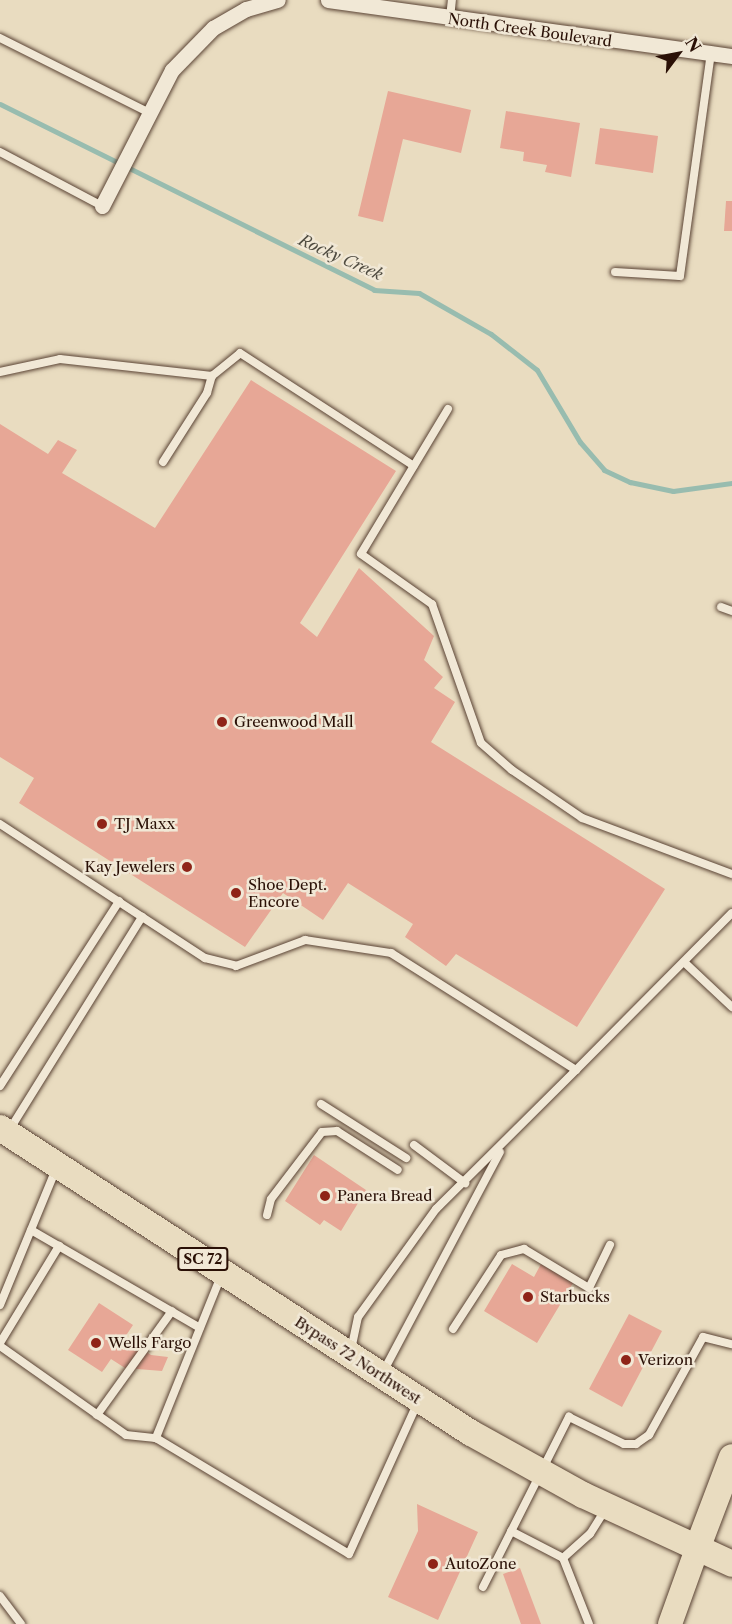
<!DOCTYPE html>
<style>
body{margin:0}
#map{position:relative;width:732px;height:1624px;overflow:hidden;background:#e9dcc0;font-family:"Libre Caslon Text",serif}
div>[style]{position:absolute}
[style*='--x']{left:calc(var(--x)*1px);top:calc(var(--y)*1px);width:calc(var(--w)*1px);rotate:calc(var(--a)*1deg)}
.stream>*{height:5px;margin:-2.5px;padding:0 2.5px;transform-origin:2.5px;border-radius:2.5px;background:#98bcaf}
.building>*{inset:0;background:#e7a796}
.roads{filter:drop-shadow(0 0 2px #5a4334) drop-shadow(0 0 2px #5a4334)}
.service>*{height:8px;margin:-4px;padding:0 4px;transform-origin:4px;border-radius:4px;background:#f1e8d6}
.minor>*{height:15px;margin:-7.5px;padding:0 7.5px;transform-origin:7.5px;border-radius:7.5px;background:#f1e8d6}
.primary>*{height:24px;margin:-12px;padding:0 12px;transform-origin:12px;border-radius:12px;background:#e9dcc0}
.trunk>*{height:26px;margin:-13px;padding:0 13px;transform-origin:13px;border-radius:13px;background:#e9dcc0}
.dots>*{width:16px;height:16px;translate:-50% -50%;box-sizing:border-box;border:3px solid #f1e8d6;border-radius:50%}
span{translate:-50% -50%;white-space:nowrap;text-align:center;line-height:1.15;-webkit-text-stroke:5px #f1e8d6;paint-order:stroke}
.shield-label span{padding:2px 4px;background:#f1e8d6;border:2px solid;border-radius:4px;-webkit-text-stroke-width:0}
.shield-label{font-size:14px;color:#2a1006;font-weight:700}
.street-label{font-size:15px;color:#2a1006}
.poi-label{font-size:15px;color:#2a1006}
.left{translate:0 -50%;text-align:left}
.right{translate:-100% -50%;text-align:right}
.water-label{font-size:16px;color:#504c41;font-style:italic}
.north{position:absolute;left:648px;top:24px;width:60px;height:60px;-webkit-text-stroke:4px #f1e8d6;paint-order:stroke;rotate:58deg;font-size:16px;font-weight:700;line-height:24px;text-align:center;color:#2a1006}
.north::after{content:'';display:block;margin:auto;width:21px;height:27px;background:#2a1006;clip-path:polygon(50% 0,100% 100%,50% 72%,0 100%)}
</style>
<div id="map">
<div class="stream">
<i style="--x:0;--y:104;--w:418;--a:26.4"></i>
<i style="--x:374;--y:290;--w:45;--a:3.8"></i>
<i style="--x:419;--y:293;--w:83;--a:29.7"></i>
<i style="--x:491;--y:334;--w:58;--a:38"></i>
<i style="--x:537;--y:370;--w:84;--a:59.2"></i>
<i style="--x:580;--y:442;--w:37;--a:49"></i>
<i style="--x:604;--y:470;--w:29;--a:25"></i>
<i style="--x:630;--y:482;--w:44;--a:11.8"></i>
<i style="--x:673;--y:491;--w:60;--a:-7.7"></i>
</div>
<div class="building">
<i style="clip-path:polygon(388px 91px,471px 110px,461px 153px,403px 139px,383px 222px,358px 216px)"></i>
<i style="clip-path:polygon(506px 111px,580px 123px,571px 177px,545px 172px,547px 165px,523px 161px,524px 152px,500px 148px)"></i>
<i style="clip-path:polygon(600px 128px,658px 136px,653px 173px,595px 164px)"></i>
<i style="clip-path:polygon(726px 201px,732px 201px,732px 231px,724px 231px)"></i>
<i style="clip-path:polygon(251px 380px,396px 471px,300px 623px,317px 637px,359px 568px,434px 636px,424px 660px,443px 677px,434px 688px,455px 702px,431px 742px,665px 889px,577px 1027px,456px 954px,446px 966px,405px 937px,413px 924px,348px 883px,323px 920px,283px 893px,245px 947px,19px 803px,34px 778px,0 757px,0 424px,48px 454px,58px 440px,77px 450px,62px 473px,155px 528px)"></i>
<i style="clip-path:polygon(314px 1155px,366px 1190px,341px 1231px,324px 1220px,320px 1225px,285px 1201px)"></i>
<i style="clip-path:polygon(512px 1264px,534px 1277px,541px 1264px,573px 1283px,537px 1343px,484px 1311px)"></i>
<i style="clip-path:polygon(99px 1303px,133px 1325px,125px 1337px,151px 1355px,168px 1357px,162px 1371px,125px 1368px,111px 1359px,102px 1372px,68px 1350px)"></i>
<i style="clip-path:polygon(629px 1314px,662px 1331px,622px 1407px,589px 1389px)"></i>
<i style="clip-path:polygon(417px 1504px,478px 1532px,438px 1620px,388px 1597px,418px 1531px)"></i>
<i style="clip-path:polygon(520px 1568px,541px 1624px,521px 1624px,503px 1574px)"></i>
</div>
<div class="roads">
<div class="service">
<i style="--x:450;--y:18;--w:18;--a:-84"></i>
<i style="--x:0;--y:38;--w:168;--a:26.6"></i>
<i style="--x:0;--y:152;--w:115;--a:27.9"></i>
<i style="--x:615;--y:272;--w:65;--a:3.5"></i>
<i style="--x:680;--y:276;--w:225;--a:-82.1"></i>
<i style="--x:0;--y:372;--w:61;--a:-12.2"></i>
<i style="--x:60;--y:359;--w:153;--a:6.4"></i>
<i style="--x:212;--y:376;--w:36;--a:-39"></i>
<i style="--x:240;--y:353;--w:207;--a:33"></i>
<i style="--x:448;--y:409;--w:169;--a:121"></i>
<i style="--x:361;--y:554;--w:87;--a:35.2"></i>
<i style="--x:432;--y:604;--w:147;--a:70.6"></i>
<i style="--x:481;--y:743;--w:41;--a:41.1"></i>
<i style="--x:512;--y:770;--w:85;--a:34.4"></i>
<i style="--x:582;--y:818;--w:160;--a:20.5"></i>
<i style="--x:163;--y:462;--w:82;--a:-57.5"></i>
<i style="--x:207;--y:393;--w:18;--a:-74"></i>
<i style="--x:721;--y:607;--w:12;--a:20"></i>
<i style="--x:0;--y:824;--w:245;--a:33.2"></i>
<i style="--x:205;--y:958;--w:32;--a:14"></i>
<i style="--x:236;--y:966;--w:74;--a:-20.6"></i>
<i style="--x:305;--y:940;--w:87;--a:8.6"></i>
<i style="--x:391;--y:953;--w:219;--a:32.3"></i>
<i style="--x:576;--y:1070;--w:197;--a:135.2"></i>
<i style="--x:436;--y:1209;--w:133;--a:125.8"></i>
<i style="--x:358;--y:1317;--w:34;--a:102"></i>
<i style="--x:684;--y:962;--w:66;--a:43.2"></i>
<i style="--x:576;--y:1070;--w:221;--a:-45.2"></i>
<i style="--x:0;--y:1086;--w:220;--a:-57.2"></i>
<i style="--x:321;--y:1104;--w:101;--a:32.4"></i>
<i style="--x:10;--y:1129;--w:250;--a:-58.1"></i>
<i style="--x:414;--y:1145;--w:64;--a:36.7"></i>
<i style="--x:267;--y:1215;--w:16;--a:-76"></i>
<i style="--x:271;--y:1199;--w:84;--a:-52.7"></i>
<i style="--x:322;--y:1132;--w:15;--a:-4"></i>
<i style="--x:337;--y:1131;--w:72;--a:32.6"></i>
<i style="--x:31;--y:1230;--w:195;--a:30.1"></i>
<i style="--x:221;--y:1276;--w:175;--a:111.9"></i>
<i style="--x:156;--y:1438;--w:225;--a:31"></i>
<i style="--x:349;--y:1554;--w:167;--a:-65.6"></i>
<i style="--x:0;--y:1305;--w:147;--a:-67.6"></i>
<i style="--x:453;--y:1329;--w:88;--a:-57"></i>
<i style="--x:501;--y:1255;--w:24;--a:-15"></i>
<i style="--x:524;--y:1249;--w:76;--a:31"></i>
<i style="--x:589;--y:1288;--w:48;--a:-64"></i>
<i style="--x:0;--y:1343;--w:114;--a:-58.7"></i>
<i style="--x:0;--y:1346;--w:154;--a:35.2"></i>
<i style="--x:126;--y:1435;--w:30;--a:6"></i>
<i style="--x:383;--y:1372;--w:249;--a:-62"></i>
<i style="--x:97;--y:1415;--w:128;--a:-54.2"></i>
<i style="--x:511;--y:1531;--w:59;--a:27.4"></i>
<i style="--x:483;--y:1587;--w:191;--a:-63.2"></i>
<i style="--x:569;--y:1417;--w:61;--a:26.1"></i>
<i style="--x:624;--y:1444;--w:12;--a:0"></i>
<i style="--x:636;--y:1444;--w:16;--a:-35"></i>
<i style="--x:649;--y:1435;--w:112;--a:-61.1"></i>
<i style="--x:703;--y:1337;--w:30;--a:14"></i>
<i style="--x:0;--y:1596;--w:35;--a:53"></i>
<i style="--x:589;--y:1624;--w:71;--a:-111.5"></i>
<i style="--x:563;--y:1558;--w:36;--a:-42"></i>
<i style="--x:590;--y:1534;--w:28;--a:-58"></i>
</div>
<div class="minor">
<i style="--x:328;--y:0;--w:408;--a:7.9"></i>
<i style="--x:102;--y:206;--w:153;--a:-62.8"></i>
<i style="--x:172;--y:70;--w:59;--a:-45.7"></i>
<i style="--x:213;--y:28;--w:38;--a:-30"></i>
<i style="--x:246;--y:9;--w:33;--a:-16"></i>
</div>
<div class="primary">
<i style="--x:670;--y:1624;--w:80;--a:-70.2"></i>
</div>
<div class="trunk">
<i style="--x:0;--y:1128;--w:561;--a:32.93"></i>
<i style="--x:471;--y:1433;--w:128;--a:29"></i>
<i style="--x:583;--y:1495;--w:164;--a:24.8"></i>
<i style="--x:697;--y:1549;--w:98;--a:-69.2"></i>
</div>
</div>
<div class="dots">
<i style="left:222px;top:722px;background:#8f2418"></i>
<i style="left:102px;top:824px;background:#8f2418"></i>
<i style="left:187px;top:867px;background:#8f2418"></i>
<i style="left:236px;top:893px;background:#8f2418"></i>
<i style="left:325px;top:1196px;background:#8f2418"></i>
<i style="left:528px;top:1297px;background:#8f2418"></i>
<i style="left:96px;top:1343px;background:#8f2418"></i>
<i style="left:626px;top:1360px;background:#8f2418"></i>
<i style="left:433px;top:1564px;background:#8f2418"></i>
</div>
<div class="shield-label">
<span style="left:203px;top:1259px">SC 72</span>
</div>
<div class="street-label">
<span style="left:530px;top:30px;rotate:8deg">North Creek Boulevard</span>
<span style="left:358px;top:1360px;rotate:33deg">Bypass 72 Northwest</span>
</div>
<div class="poi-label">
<span class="left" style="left:234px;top:722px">Greenwood Mall</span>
<span class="left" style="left:114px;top:824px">TJ Maxx</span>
<span class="right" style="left:175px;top:867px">Kay Jewelers</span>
<span class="left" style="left:248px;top:893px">Shoe Dept.<br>Encore</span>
<span class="left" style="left:337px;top:1196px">Panera Bread</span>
<span class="left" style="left:540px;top:1297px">Starbucks</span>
<span class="left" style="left:108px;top:1343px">Wells Fargo</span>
<span class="left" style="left:638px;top:1360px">Verizon</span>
<span class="left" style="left:445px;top:1564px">AutoZone</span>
</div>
<div class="water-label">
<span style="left:341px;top:257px;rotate:24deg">Rocky Creek</span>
</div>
<div class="north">N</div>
</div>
